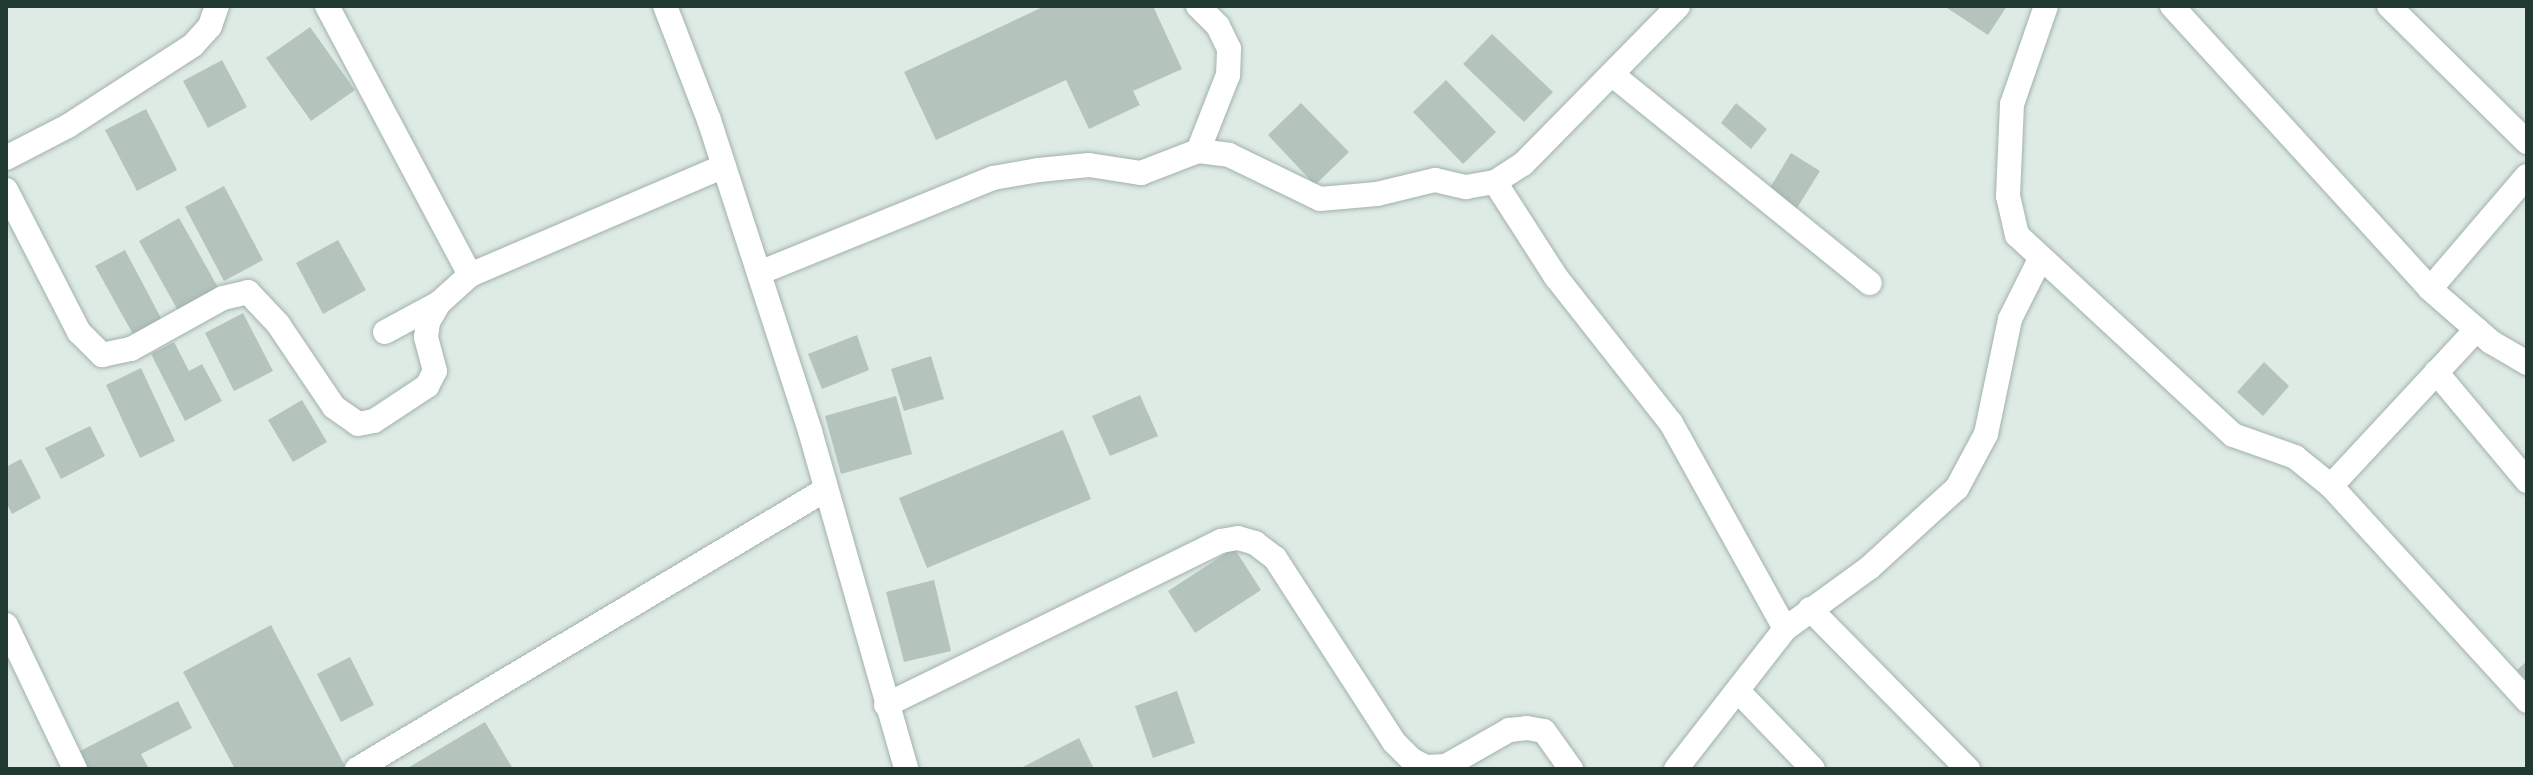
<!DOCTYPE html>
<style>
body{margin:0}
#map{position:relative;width:2533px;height:775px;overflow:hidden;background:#deeae4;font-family:Karla,sans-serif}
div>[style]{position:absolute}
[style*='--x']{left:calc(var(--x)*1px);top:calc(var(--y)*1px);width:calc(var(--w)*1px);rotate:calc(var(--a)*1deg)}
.building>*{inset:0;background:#b4c4bd}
.roads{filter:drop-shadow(0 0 2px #a1b1ab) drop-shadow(0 0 2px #a1b1ab)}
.minor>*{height:24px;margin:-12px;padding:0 12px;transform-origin:12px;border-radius:12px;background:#fff}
span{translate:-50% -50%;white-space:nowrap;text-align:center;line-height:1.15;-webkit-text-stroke:8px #eef6f2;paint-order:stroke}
.frame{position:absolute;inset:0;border:8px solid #203931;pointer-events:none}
</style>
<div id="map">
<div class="building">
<i style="clip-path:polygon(1045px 6px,1153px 6px,1182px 69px,1133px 91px,1140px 105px,1089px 129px,1066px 80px,936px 140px,904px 72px)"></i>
<i style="clip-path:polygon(1944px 6px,2007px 6px,1988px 35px)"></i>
<i style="clip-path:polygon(310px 27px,355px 90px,311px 121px,266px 58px)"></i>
<i style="clip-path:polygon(1492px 34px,1553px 92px,1524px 122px,1463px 64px)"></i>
<i style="clip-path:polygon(222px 60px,247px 107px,208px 128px,183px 81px)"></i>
<i style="clip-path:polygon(1446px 80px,1496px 132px,1463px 164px,1413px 112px)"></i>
<i style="clip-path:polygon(1301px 103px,1349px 152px,1315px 185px,1268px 135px)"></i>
<i style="clip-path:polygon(1736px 103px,1767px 129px,1751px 149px,1721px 123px)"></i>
<i style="clip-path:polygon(146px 109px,177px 170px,137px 191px,105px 130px)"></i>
<i style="clip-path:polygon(1791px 153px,1820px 171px,1797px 208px,1768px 191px)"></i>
<i style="clip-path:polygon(224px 186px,263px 260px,224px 281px,185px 207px)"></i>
<i style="clip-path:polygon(179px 218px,220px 291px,180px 314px,139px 241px)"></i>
<i style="clip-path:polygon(338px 240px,366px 290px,323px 314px,296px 263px)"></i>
<i style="clip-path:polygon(125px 250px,162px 320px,134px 336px,95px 266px)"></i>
<i style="clip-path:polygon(243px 313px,273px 371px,234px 391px,205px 333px)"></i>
<i style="clip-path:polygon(857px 335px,869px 370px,822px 389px,808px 354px)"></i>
<i style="clip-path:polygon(174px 342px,189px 371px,202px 364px,222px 401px,185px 421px,151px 354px)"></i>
<i style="clip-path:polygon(931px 356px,944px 399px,904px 411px,891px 369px)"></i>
<i style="clip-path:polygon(2264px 362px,2289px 386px,2263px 416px,2237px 392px)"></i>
<i style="clip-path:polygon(141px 368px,175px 441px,140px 458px,106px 385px)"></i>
<i style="clip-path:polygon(1140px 395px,1158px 436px,1110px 456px,1092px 416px)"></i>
<i style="clip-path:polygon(896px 396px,912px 454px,841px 474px,825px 416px)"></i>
<i style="clip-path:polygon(302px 400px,327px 442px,293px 462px,268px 420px)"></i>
<i style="clip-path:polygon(90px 426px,105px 456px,61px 479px,45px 448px)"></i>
<i style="clip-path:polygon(1063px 430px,1091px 499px,927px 568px,899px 498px)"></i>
<i style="clip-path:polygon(21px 459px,41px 498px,12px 514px,6px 502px,6px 467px)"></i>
<i style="clip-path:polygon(1234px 548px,1261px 590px,1195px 633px,1168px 591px)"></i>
<i style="clip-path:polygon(934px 580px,951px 651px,904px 662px,886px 592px)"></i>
<i style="clip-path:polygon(271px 625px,345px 766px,340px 769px,235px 769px,183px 672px)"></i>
<i style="clip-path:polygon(350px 657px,374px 705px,341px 722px,317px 674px)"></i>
<i style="clip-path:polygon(2527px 661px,2527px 681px,2517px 670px)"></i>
<i style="clip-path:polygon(1177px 691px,1195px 743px,1153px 758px,1135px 706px)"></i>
<i style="clip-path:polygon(178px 701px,192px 728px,141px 754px,149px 769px,86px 769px,78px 752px)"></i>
<i style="clip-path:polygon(485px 722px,513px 769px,406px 769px)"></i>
<i style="clip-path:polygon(1079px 738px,1094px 769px,1019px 769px)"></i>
</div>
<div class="roads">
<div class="minor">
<i style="--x:327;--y:6;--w:305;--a:62"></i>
<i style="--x:665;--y:6;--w:122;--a:68.9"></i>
<i style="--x:709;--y:120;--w:327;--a:72"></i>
<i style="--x:810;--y:431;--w:351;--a:74.1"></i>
<i style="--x:1198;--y:6;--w:28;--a:45"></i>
<i style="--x:1218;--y:26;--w:25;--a:64"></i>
<i style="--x:1229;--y:49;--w:26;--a:92"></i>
<i style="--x:1228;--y:75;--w:82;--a:111.5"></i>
<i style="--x:2046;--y:6;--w:104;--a:109.1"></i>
<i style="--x:2012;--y:104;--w:92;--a:92.5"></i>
<i style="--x:2008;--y:196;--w:40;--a:77"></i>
<i style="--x:2017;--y:235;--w:294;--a:42.8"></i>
<i style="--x:2233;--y:435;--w:66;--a:19.5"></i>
<i style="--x:2295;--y:457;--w:46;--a:38.9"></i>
<i style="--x:2331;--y:486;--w:291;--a:47.6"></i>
<i style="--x:2172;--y:6;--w:383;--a:47.6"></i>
<i style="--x:2430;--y:289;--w:81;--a:41"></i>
<i style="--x:2491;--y:342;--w:42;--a:30.3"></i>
<i style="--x:2389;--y:6;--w:194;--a:44.6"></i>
<i style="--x:1614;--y:76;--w:329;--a:39"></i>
<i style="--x:6;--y:158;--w:70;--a:-27.3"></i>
<i style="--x:68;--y:126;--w:149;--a:-32.9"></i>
<i style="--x:193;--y:45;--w:25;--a:-48"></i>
<i style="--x:210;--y:26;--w:21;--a:-71"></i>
<i style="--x:1495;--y:182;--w:113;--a:57.3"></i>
<i style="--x:1556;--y:277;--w:186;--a:51.8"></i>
<i style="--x:1671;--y:423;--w:235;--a:61"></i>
<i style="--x:6;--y:190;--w:160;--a:62.8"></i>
<i style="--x:79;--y:332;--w:33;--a:45"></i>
<i style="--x:102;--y:355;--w:30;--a:-12"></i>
<i style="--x:131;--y:349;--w:105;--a:-29"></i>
<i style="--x:223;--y:298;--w:26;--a:-13"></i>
<i style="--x:248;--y:292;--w:44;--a:46.8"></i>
<i style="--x:278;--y:324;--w:100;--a:56"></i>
<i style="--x:334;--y:407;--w:29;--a:35"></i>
<i style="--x:358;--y:424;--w:16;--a:-11"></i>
<i style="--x:374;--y:421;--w:64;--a:-33.4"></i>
<i style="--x:427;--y:386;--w:17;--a:-62"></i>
<i style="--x:435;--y:371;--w:35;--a:-105"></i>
<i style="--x:426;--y:337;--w:15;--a:-82"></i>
<i style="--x:428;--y:322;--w:22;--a:-60"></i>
<i style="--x:439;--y:303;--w:42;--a:-42.1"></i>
<i style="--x:470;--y:275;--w:276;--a:-23.2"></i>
<i style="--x:759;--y:273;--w:253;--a:-22.1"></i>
<i style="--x:993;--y:178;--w:47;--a:-9.9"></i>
<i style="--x:1039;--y:170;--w:50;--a:-5.7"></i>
<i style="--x:1089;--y:165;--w:53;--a:8.7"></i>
<i style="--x:1141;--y:173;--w:61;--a:-21.1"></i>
<i style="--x:1198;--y:151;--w:31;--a:7"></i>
<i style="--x:1229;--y:155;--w:101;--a:25.8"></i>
<i style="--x:1320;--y:199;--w:57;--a:-5"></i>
<i style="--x:1377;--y:194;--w:60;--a:-13.6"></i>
<i style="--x:1435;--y:180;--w:32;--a:13"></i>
<i style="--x:1466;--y:187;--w:29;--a:-10"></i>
<i style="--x:1495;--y:182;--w:33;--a:-33"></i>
<i style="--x:1523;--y:164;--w:221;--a:-45.5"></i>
<i style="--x:2430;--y:289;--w:149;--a:-49.4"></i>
<i style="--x:385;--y:332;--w:59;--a:-28.3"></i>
<i style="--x:2436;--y:372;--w:142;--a:50.1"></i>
<i style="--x:2331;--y:486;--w:214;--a:-47.1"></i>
<i style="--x:1810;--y:609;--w:225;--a:45.4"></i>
<i style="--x:6;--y:625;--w:160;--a:64.4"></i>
<i style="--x:1738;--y:691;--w:108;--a:46.1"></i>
<i style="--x:886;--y:705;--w:373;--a:-26.1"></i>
<i style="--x:1221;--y:541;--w:17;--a:-10"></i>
<i style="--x:1238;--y:538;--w:18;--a:16"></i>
<i style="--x:1255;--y:543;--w:25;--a:37"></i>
<i style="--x:1275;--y:558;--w:219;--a:57.1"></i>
<i style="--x:1394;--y:742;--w:25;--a:45"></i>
<i style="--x:1412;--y:760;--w:16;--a:27"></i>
<i style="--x:1426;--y:767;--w:20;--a:-3"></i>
<i style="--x:1446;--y:766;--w:73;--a:-29.7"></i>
<i style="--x:1509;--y:730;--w:18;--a:-6"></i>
<i style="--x:1527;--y:728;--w:17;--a:10"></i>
<i style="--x:1544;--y:731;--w:47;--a:54.6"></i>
<i style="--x:357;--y:769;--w:545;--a:-30.8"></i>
<i style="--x:1676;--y:769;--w:177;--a:-52.1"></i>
<i style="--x:1785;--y:629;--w:104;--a:-36"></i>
<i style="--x:1869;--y:568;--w:119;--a:-42.3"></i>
<i style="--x:1957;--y:488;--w:61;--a:-61.8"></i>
<i style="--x:1986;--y:434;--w:117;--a:-78.2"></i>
<i style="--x:2010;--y:319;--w:67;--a:-63.4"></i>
</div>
</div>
<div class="frame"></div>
</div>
